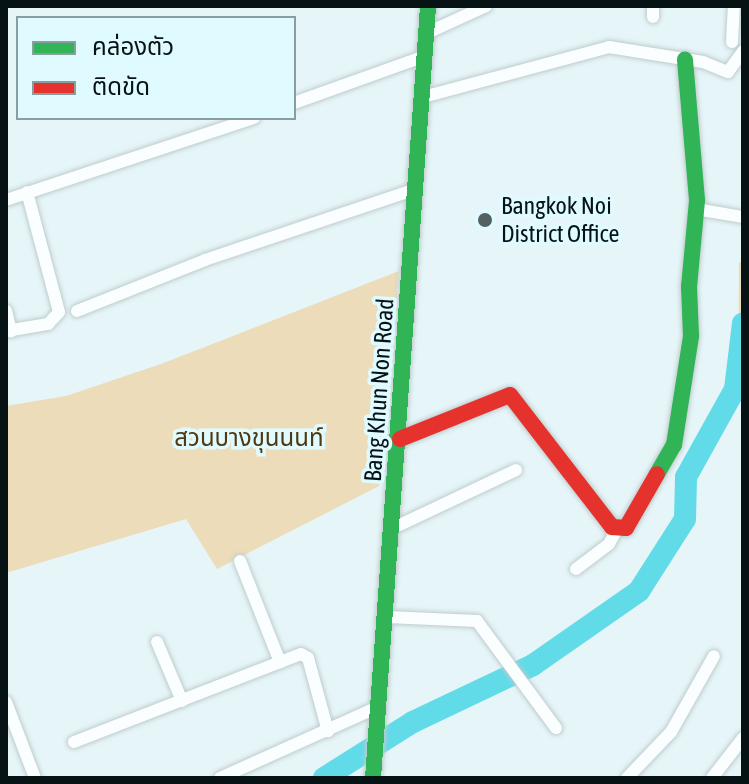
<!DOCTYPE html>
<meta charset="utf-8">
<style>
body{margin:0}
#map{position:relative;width:749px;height:784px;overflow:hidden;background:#e6f5f8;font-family:"Asap Condensed","Noto Sans Thai",sans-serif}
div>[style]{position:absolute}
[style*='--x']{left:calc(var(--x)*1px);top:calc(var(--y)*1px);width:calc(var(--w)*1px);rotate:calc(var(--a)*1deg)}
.green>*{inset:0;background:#ecdcba}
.river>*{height:22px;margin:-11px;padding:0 11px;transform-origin:11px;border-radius:11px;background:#62dbe9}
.roads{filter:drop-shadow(0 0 2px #bfccce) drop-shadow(0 0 2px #bfccce)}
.street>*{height:12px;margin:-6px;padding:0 6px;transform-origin:6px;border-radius:6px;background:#fbfefe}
.fast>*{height:16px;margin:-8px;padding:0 8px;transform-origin:8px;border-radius:8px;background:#30b455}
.jam>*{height:16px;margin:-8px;padding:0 8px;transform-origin:8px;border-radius:8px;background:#e5322d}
.dots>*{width:22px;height:22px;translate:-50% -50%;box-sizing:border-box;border:4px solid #dffbff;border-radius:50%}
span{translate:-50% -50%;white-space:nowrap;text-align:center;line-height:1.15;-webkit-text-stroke:7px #dffbff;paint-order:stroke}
.poi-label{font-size:24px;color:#061213}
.left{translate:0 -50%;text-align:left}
.street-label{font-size:24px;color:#061213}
.park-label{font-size:24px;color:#503912}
.frame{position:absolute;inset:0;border:8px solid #061213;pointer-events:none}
.legend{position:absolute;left:16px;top:16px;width:280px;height:104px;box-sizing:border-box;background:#dffbff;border:2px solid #889ea1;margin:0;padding:10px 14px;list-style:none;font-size:24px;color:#061213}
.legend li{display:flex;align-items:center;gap:16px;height:40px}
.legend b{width:40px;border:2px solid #889ea1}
</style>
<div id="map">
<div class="green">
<i style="clip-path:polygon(739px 262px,743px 263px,743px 389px,738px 388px)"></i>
<i style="clip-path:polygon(399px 271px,379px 486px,217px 569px,186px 519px,6px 573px,6px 406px,66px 396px,161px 364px)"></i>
</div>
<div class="river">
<i style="--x:324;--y:778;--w:105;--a:-32.2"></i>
<i style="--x:413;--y:722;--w:133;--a:-25.4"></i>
<i style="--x:533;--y:665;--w:129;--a:-34.9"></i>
<i style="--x:639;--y:591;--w:85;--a:-57.4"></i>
<i style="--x:685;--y:519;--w:42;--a:-88.6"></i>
<i style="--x:686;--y:477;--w:101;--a:-60.9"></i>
<i style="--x:735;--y:389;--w:66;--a:-83.1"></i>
</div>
<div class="roads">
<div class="street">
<i style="--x:653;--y:17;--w:11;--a:-90"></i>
<i style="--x:427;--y:33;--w:65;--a:-24.6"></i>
<i style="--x:732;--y:42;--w:36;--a:-87"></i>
<i style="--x:423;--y:97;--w:193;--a:-15"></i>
<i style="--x:609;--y:47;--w:95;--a:9.1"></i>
<i style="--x:703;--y:62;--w:27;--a:22"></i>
<i style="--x:728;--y:72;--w:26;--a:-54"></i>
<i style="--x:294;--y:103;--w:139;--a:-19.7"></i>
<i style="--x:6;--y:200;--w:261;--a:-18.3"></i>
<i style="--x:696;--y:209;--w:48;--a:9.7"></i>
<i style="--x:6;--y:311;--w:21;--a:76"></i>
<i style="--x:77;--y:311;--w:138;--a:-21.7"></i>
<i style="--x:205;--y:260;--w:223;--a:-18.6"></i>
<i style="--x:6;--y:331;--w:43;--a:-9.5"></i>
<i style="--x:48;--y:324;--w:16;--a:-47"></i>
<i style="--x:59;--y:312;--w:124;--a:-104.9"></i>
<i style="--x:393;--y:528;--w:136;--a:-25.2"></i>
<i style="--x:240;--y:561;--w:109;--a:68.4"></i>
<i style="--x:576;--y:569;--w:41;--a:-37.1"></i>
<i style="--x:609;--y:544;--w:17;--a:-62"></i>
<i style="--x:387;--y:617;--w:90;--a:2.5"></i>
<i style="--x:477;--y:621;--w:133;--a:53.6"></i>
<i style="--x:157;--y:642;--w:64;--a:67"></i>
<i style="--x:6;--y:702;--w:81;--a:69.1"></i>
<i style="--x:74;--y:742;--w:243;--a:-21.2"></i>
<i style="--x:301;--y:654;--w:8;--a:30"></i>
<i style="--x:308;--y:658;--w:76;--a:74.7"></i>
<i style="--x:220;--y:778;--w:175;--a:-24.2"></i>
<i style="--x:627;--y:778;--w:64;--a:-46.3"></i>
<i style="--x:671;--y:732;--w:87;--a:-60.5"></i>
<i style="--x:712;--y:778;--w:51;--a:-52.2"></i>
</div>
<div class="fast">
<i style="--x:657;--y:474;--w:34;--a:-60"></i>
<i style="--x:674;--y:445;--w:110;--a:-81.1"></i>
<i style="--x:691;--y:336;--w:49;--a:-92.3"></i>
<i style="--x:689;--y:287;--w:87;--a:-84.7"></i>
<i style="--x:697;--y:200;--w:141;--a:-94.9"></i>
<i style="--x:373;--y:778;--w:774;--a:-85.92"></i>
</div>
<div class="jam">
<i style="--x:400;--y:439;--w:118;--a:-21.8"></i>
<i style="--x:510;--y:395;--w:167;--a:52.3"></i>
<i style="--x:612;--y:527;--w:14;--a:4"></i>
<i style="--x:626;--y:528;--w:62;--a:-60.1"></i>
</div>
</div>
<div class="dots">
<i style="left:485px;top:220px;background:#546163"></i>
</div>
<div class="poi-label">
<span class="left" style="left:501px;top:220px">Bangkok Noi<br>District Office</span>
</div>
<div class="street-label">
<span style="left:379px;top:390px;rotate:-86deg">Bang Khun Non Road</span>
</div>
<div class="park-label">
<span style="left:249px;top:438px">สวนบางขุนนนท์</span>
</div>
<div class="frame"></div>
<ul class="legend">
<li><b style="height:10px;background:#30b455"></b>คล่องตัว</li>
<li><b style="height:10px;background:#e5322d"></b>ติดขัด</li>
</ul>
</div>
